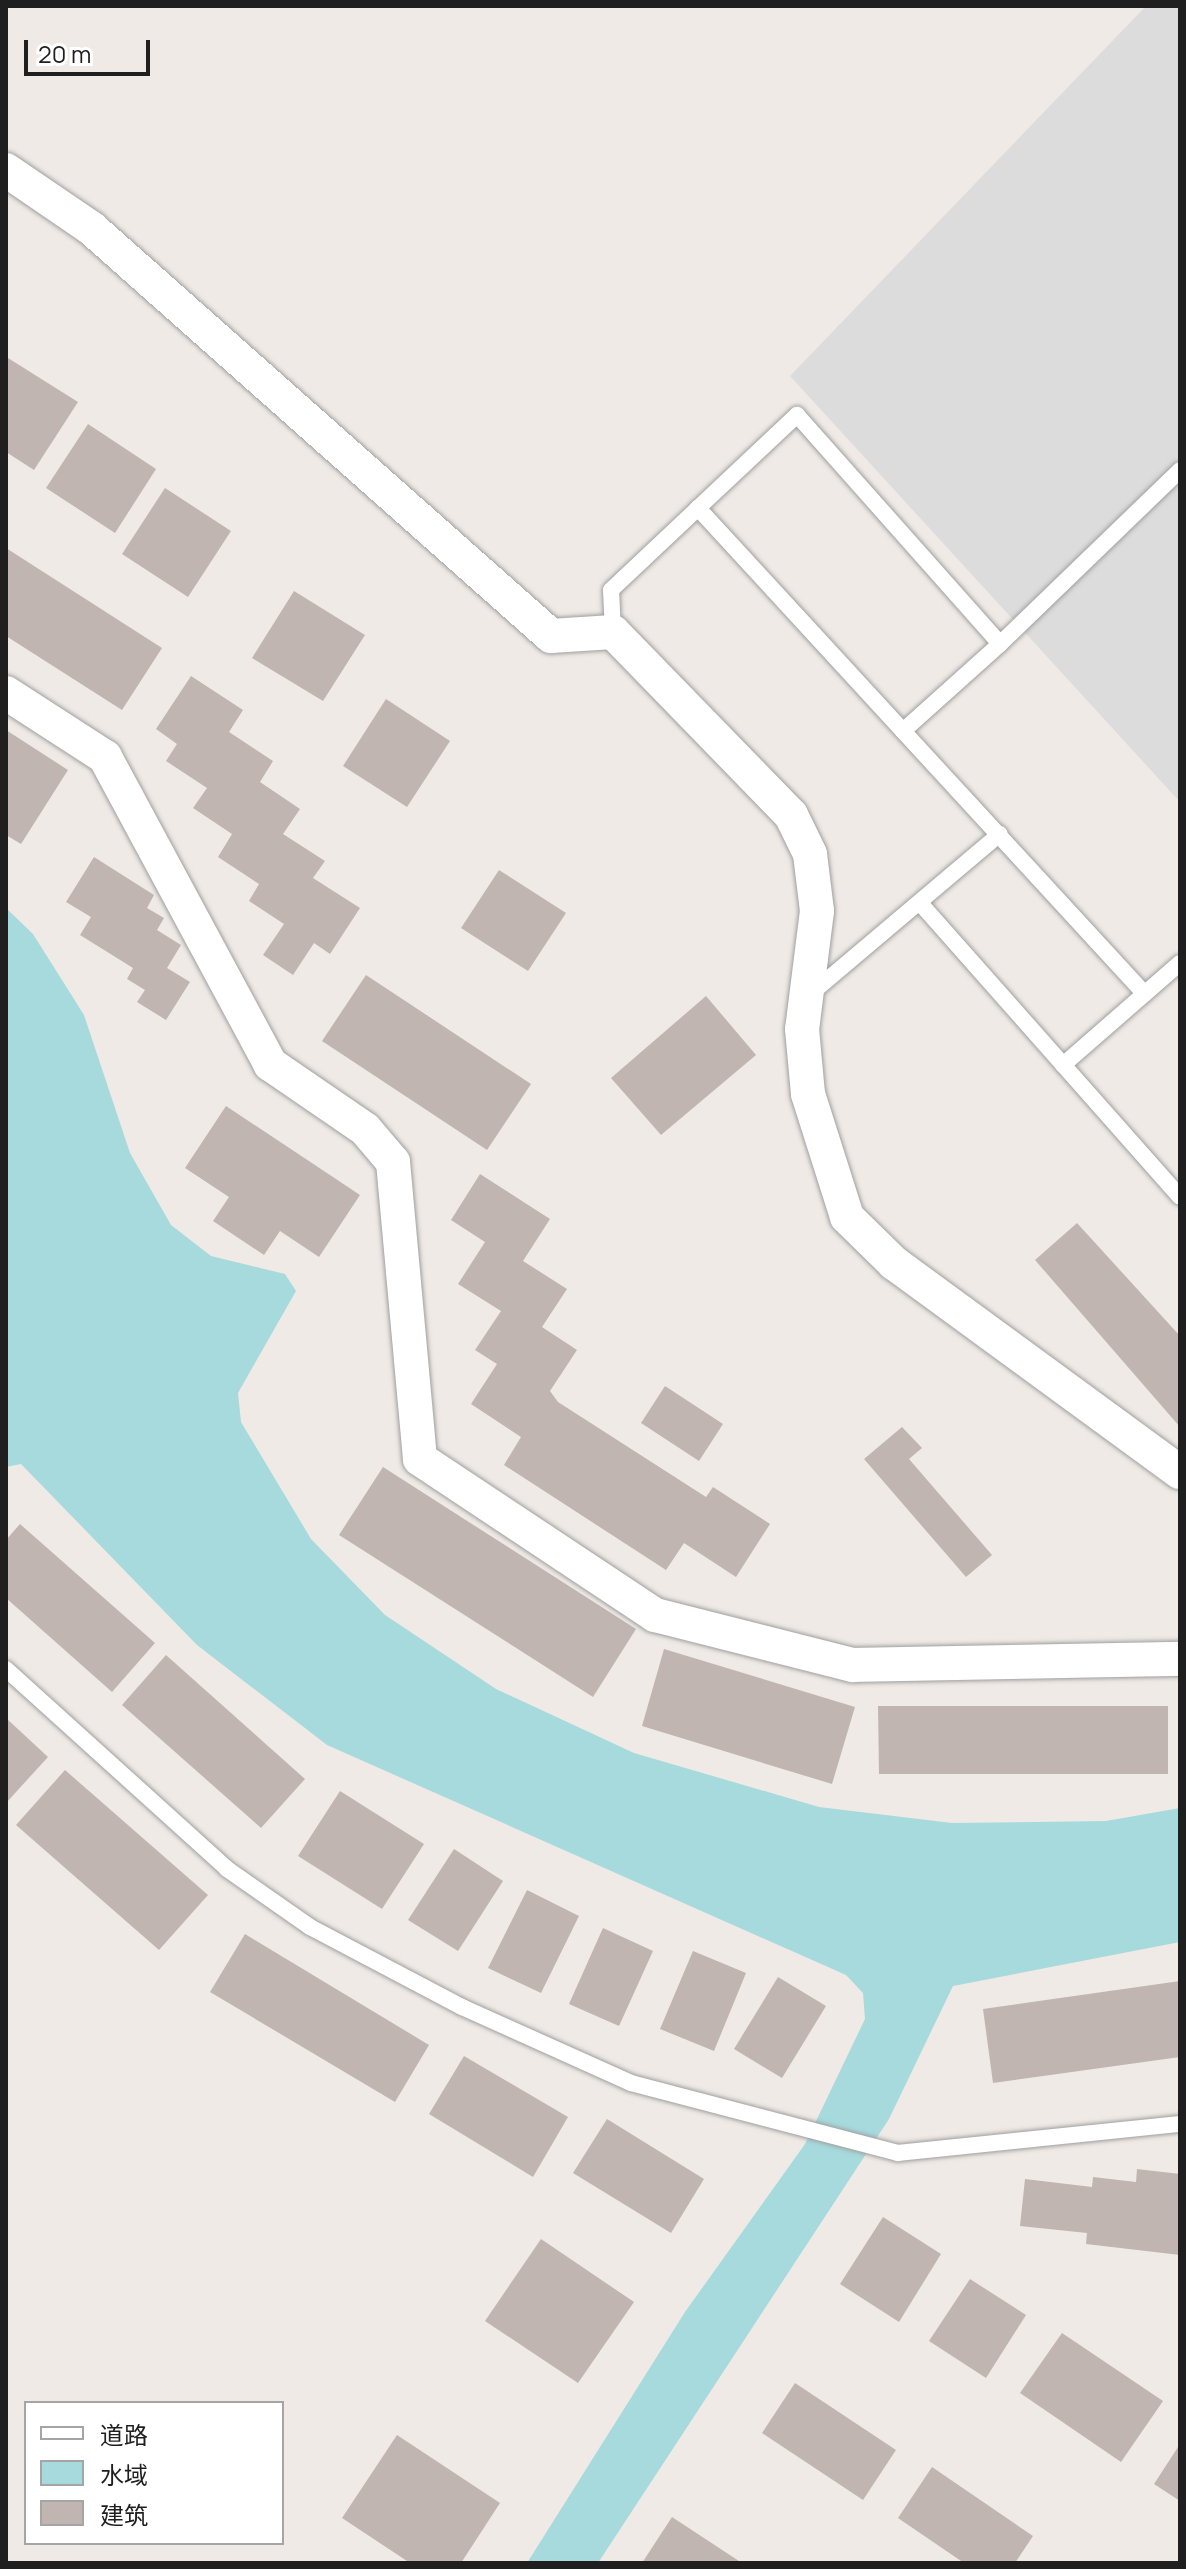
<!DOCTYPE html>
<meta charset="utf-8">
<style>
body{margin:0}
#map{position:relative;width:1186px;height:2569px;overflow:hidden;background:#efeae5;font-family:Manrope,"Noto Sans SC",sans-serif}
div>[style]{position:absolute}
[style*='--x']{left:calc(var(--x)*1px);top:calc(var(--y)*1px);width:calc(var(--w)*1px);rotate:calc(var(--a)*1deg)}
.residential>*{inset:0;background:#dddcdc}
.water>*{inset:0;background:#a6dadd}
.building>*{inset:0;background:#c0b5b1}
.roads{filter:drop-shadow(0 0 2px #a0a0a0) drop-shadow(0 0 2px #a0a0a0)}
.lane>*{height:16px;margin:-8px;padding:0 8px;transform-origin:8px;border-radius:8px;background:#fff}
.street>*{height:34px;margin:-17px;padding:0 17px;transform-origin:17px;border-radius:17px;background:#fff}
span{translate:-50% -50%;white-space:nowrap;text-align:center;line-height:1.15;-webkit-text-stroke:6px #fff;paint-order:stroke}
.frame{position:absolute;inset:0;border:8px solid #1f1f1f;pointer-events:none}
.legend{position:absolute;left:24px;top:2401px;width:260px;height:144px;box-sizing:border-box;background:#fff;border:2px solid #a5a5a5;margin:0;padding:10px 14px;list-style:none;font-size:24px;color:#1f1f1f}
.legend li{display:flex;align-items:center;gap:16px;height:40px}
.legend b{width:40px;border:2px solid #a5a5a5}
.scale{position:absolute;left:24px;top:40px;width:126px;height:36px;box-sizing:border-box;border:4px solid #1f1f1f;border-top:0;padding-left:10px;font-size:24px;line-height:28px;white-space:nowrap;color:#1f1f1f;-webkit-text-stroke:6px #fff;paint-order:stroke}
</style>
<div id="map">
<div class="residential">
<i style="clip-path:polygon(1146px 6px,1180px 6px,1180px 802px,790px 376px)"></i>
</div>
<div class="water">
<i style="clip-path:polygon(6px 908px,33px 934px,84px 1015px,130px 1153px,171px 1225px,211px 1256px,285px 1274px,296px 1291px,238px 1393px,241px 1422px,311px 1539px,385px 1615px,496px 1689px,634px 1753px,819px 1807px,952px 1823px,1106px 1821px,1180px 1808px,1180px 1942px,953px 1986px,889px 2119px,598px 2563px,527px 2563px,685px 2312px,805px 2144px,865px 2019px,863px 1993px,846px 1975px,327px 1745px,197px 1645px,21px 1464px,6px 1467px)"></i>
</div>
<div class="building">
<i style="clip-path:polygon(8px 358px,78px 402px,34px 470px,6px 452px)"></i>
<i style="clip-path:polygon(88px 424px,156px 469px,115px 533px,46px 488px)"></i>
<i style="clip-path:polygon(165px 488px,231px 531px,188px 597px,122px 554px)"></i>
<i style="clip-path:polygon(6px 548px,162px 648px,122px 710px,6px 636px)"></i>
<i style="clip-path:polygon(294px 591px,365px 635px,323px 701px,252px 658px)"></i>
<i style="clip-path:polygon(191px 676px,243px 710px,229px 732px,273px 761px,260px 782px,300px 809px,283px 834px,325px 861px,313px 878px,360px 908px,330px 954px,314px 943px,293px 975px,263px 955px,284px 924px,249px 901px,259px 884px,218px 857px,232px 834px,193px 808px,207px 788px,166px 761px,177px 744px,156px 729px)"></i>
<i style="clip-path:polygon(386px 699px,450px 741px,407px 807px,343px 766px)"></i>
<i style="clip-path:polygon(6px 730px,68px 770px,21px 844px,6px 835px)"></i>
<i style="clip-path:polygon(94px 857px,154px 895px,147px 908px,164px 918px,157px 930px,181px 945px,167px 968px,190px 982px,166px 1020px,137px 1002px,145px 990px,127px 979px,133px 968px,80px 935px,91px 917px,66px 902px)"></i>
<i style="clip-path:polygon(499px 870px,566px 913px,528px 971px,461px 928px)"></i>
<i style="clip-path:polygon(366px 975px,531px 1084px,487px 1150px,322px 1041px)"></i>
<i style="clip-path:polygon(706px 996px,756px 1055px,661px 1135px,611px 1078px)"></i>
<i style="clip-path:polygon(226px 1106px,360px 1195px,319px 1257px,280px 1231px,264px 1255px,213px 1221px,229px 1197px,185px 1168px)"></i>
<i style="clip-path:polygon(480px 1174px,550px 1219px,523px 1261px,567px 1289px,542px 1327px,577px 1350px,550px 1391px,558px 1402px,706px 1497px,713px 1487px,770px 1524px,736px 1577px,684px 1543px,666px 1570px,504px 1465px,521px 1437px,471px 1404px,497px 1364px,475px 1350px,501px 1311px,458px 1284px,485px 1242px,451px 1220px)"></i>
<i style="clip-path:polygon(1077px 1223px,1180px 1336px,1180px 1427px,1035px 1260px)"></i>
<i style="clip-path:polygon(665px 1386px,723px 1424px,699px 1461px,641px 1423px)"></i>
<i style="clip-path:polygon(902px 1427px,922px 1448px,909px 1459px,992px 1555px,966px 1577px,864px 1459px)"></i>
<i style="clip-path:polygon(383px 1467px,636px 1629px,593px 1697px,339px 1535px)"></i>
<i style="clip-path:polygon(20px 1524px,155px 1643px,112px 1692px,6px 1598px,6px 1540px)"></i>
<i style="clip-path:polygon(664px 1649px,855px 1707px,832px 1784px,642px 1726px)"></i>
<i style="clip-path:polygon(166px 1655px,305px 1779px,261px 1828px,122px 1705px)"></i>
<i style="clip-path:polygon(878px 1706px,1168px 1706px,1168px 1774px,879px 1774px)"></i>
<i style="clip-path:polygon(6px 1718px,48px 1757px,6px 1803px)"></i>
<i style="clip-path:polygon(65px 1770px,208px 1895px,159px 1950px,16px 1825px)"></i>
<i style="clip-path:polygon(340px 1791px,424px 1844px,382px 1909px,298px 1856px)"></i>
<i style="clip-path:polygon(454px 1849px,503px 1881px,458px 1951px,408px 1920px)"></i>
<i style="clip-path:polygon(527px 1890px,579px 1916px,541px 1993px,488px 1968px)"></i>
<i style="clip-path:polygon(603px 1928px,653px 1951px,619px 2026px,569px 2004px)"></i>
<i style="clip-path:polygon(245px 1934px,429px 2045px,395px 2102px,210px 1992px)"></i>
<i style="clip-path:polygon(693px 1951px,746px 1973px,714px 2051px,660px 2029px)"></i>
<i style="clip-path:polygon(778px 1977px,826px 2006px,782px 2078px,734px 2049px)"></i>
<i style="clip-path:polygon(1180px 1981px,1180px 2057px,993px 2083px,983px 2009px)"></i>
<i style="clip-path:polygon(464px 2056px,568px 2117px,533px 2177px,429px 2114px)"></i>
<i style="clip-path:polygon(607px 2119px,704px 2179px,671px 2233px,573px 2173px)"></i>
<i style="clip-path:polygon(1137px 2169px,1180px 2174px,1180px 2255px,1086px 2244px,1087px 2233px,1020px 2226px,1025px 2179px,1092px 2187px,1093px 2177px,1136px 2182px)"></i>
<i style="clip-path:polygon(883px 2217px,941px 2254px,899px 2322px,840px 2284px)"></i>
<i style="clip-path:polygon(541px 2239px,634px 2302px,578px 2383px,485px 2321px)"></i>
<i style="clip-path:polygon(970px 2279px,1026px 2315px,986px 2378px,929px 2341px)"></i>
<i style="clip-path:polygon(1062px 2333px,1163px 2401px,1121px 2462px,1020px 2393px)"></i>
<i style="clip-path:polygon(795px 2383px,896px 2450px,863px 2500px,762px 2433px)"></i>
<i style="clip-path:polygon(397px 2435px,500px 2503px,461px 2563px,410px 2563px,342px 2518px)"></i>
<i style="clip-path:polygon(1180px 2444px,1180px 2501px,1154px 2484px)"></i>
<i style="clip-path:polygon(932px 2467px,1033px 2536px,1015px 2563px,964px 2563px,898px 2518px)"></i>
<i style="clip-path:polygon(672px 2517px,742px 2563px,642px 2563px)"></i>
</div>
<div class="roads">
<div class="lane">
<i style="--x:613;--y:632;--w:42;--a:-92.7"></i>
<i style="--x:611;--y:590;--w:120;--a:-43.3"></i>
<i style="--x:698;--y:508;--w:136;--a:-43.2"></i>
<i style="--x:797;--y:415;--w:306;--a:48.4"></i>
<i style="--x:1000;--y:644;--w:130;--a:138.1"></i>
<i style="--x:903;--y:731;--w:303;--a:-132.6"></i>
<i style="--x:1000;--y:644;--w:250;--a:-44"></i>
<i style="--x:903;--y:731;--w:357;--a:47.4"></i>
<i style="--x:920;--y:903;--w:392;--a:48.5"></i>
<i style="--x:808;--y:996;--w:251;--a:-40.2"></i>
<i style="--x:1063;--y:1065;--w:155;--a:-41.1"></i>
<i style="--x:6;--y:1669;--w:298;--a:42.1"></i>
<i style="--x:227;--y:1869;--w:101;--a:34.9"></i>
<i style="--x:310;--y:1927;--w:172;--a:27.8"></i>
<i style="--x:462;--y:2007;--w:185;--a:24.2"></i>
<i style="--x:631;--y:2083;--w:276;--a:14.7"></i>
<i style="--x:898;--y:2153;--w:283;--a:-5.9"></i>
</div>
<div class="street">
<i style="--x:6;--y:170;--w:103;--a:34.3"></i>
<i style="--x:91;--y:228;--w:615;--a:41.57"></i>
<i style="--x:551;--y:636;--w:62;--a:-3.7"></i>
<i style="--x:613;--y:632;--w:255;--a:45.8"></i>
<i style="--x:791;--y:815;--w:43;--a:64"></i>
<i style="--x:810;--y:854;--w:57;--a:83"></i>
<i style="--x:817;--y:911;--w:119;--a:97.2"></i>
<i style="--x:802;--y:1029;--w:65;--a:84.7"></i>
<i style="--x:808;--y:1094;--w:129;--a:72.4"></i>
<i style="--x:847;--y:1217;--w:66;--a:44.4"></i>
<i style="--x:894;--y:1263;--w:354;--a:36.2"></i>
<i style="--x:6;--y:693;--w:118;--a:32.9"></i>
<i style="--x:105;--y:757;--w:349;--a:61.7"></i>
<i style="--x:270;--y:1064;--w:115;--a:34.4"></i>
<i style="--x:365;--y:1129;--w:43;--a:49.7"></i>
<i style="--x:393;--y:1162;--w:298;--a:84.8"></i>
<i style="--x:420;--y:1459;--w:282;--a:33.6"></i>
<i style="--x:655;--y:1615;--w:204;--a:14.2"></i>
<i style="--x:853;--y:1665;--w:327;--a:-1.1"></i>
</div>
</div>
<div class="frame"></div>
<ul class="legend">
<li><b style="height:10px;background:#fff"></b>道路</li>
<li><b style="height:22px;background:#a6dadd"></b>水域</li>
<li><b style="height:22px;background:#c0b5b1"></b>建筑</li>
</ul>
<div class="scale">20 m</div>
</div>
